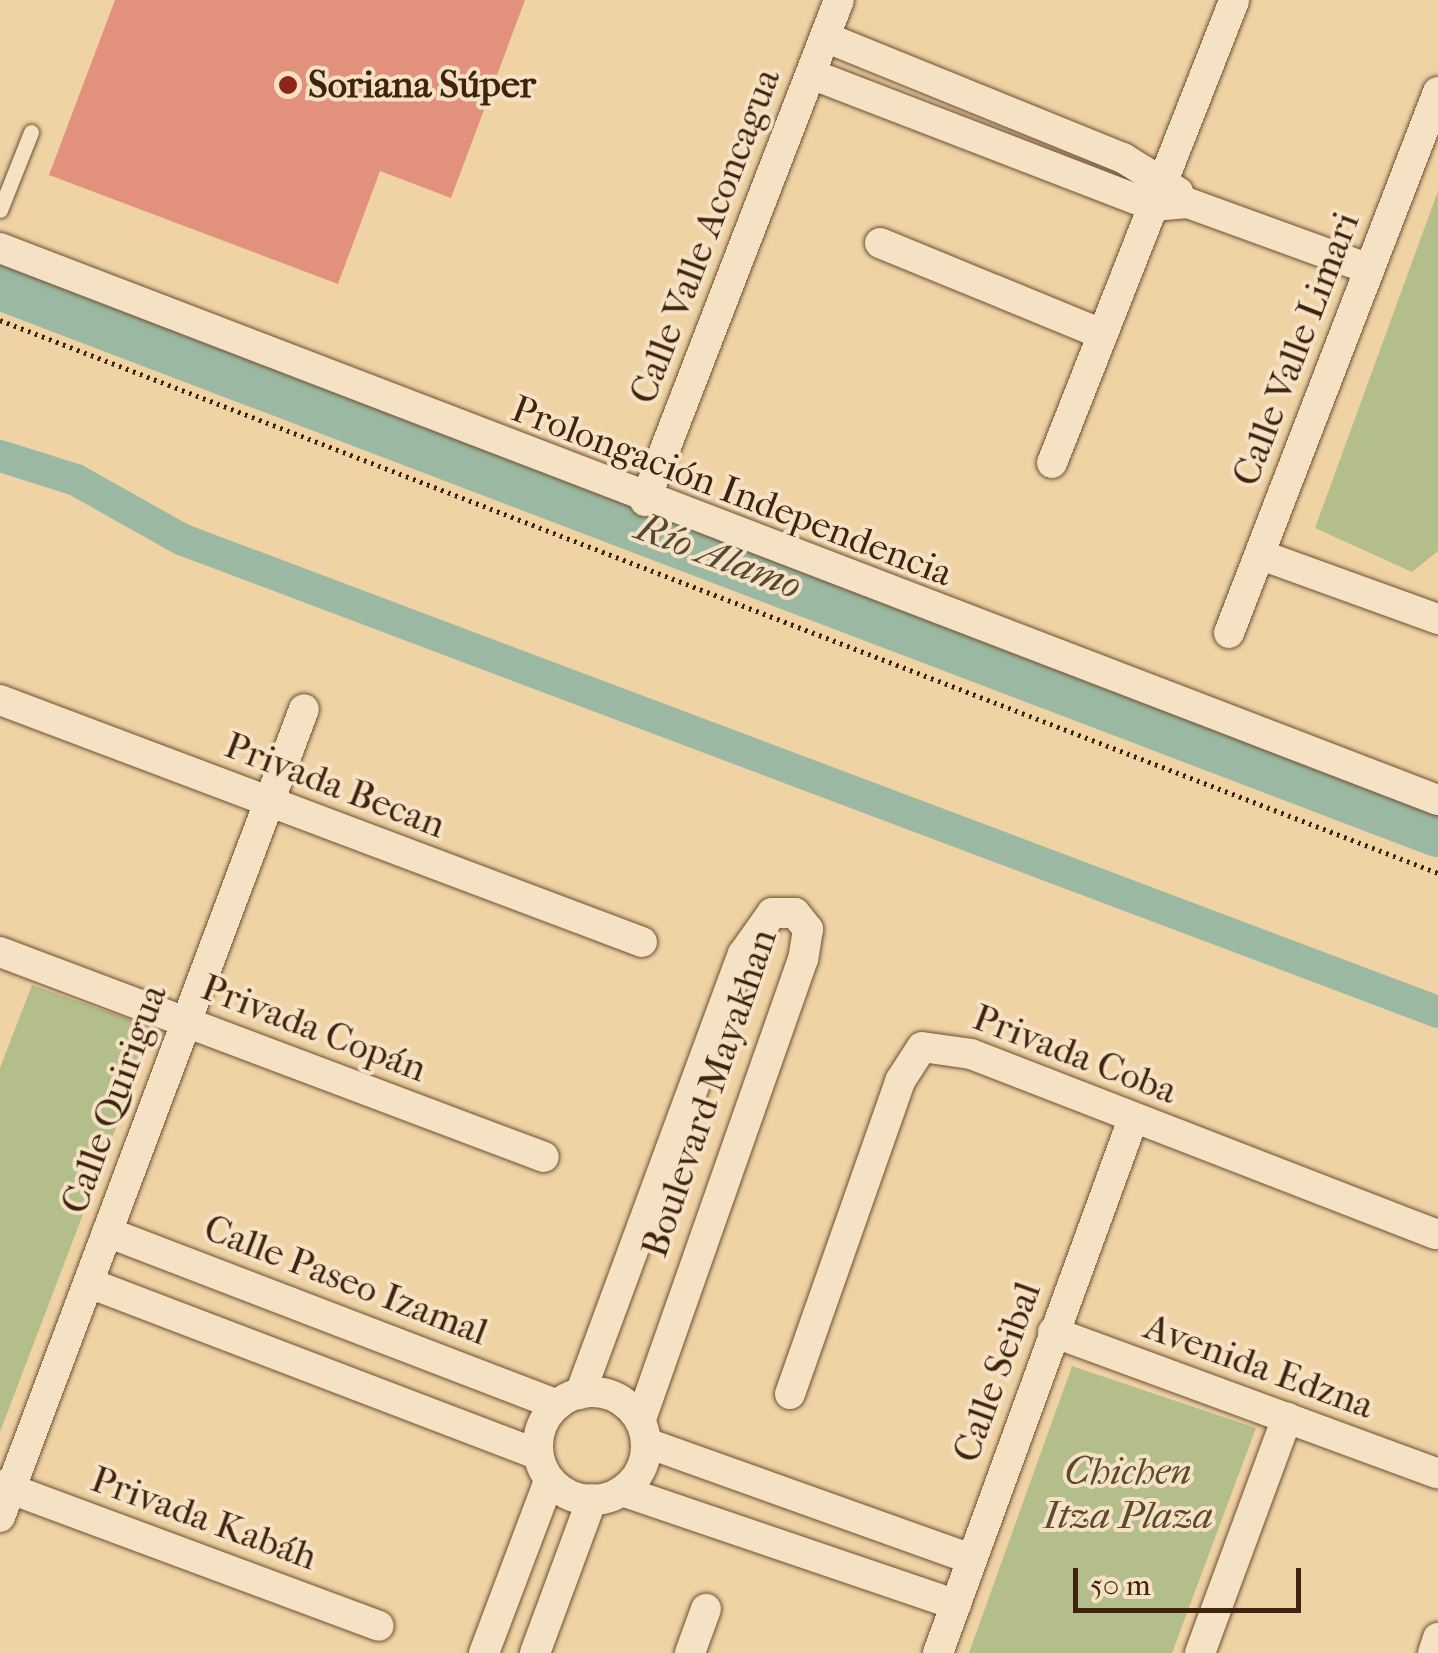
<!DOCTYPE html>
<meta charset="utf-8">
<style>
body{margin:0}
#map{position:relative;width:1438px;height:1653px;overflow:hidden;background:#efd3a4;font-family:"IM FELL French Canon",serif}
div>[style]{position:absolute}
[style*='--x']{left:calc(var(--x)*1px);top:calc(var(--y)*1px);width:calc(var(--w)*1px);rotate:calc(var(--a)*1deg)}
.green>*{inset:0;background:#b3be8a}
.canal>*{height:32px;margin:-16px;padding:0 16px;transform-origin:16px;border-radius:16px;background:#9bb9a2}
.river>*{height:55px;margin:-27.5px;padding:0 27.5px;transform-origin:27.5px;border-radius:27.5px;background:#9bb9a2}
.building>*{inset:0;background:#e2917d}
.path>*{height:5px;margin-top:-2.5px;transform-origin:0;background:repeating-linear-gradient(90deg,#40230f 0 2.5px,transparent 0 7.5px)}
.roads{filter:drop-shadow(0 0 2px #6c4f34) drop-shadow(0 0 2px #6c4f34)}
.lane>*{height:15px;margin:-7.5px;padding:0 7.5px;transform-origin:7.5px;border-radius:7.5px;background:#f5e2c4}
.street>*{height:30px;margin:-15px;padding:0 15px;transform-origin:15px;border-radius:15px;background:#f5e2c4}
.street>.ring{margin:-15px;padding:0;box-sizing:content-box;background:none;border:30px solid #f5e2c4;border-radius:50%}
.dots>*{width:28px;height:28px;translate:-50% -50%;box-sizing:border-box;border:5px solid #f5e2c4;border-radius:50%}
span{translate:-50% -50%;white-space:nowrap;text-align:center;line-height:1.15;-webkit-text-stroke:8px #f5e2c4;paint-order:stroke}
.poi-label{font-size:38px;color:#40230f;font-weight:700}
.left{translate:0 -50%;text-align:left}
.street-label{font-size:38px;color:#40230f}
.park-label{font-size:38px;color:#5d4a2e;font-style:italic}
.water-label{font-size:40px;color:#574834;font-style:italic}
.scale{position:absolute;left:1073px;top:1568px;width:228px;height:45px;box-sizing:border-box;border:5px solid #40230f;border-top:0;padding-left:12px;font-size:30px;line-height:35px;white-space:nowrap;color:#40230f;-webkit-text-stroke:8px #f5e2c4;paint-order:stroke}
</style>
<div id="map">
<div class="green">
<i style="clip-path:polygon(1438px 191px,1438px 551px,1412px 572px,1315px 528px)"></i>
<i style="clip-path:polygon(32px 985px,154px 1028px,0 1432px,0 1068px)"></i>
<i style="clip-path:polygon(1072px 1366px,1256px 1428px,1172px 1653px,969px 1653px)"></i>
</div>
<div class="canal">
<i style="--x:0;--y:456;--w:80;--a:17.5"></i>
<i style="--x:76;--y:480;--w:120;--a:29.3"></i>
<i style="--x:181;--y:539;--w:1343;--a:20.62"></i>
</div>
<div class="river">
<i style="--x:0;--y:282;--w:1539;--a:20.83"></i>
</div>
<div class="building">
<i style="clip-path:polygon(115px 0,525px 0,451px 198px,380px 171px,338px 284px,49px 175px)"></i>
</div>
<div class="path">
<i style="--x:0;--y:320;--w:1541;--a:21.03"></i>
</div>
<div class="roads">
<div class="lane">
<i style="--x:0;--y:210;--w:84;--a:-68.3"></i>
</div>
<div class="street">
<i style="--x:825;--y:37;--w:322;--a:22.1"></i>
<i style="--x:1123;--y:158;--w:65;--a:31.7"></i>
<i style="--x:811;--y:74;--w:367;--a:21.1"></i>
<i style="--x:1153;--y:206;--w:35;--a:-5"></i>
<i style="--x:1188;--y:203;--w:193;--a:20"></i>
<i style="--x:880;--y:243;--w:240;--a:22.3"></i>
<i style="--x:0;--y:248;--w:1540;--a:21"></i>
<i style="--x:1052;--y:463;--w:497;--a:-68.5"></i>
<i style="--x:645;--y:501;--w:537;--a:-68.83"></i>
<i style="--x:1261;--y:555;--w:188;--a:19.9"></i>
<i style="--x:1229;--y:633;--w:580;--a:-68.88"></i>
<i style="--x:0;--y:700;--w:686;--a:20.65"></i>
<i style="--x:0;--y:952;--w:581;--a:20.65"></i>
<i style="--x:107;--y:1232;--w:481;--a:21"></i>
<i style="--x:89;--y:1283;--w:479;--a:20.9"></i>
<i style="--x:1053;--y:1332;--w:410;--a:20.2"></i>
<i class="ring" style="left:538px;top:1392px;width:78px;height:78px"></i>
<i style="--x:580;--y:1394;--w:469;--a:-69.7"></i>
<i style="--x:743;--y:954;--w:50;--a:-54.7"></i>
<i style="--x:772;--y:913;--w:23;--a:0"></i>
<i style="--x:795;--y:913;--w:21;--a:51"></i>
<i style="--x:808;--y:929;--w:30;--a:99"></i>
<i style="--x:803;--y:959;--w:490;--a:109.4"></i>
<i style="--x:790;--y:1394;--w:332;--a:-70.6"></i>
<i style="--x:900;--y:1081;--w:40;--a:-57.1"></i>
<i style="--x:922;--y:1047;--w:49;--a:8.1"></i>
<i style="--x:971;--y:1054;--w:498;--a:21.2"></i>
<i style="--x:647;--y:1443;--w:344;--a:19.7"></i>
<i style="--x:0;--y:1485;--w:404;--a:20.4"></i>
<i style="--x:622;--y:1491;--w:353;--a:18.8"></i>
<i style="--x:0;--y:1517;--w:863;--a:-69.38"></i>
<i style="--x:484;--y:1653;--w:184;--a:-69.3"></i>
<i style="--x:535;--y:1653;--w:164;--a:-69.7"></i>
<i style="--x:690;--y:1653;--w:47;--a:-70"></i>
<i style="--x:938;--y:1653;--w:568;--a:-69.94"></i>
<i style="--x:1200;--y:1653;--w:251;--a:-69.7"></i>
<i style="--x:1433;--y:1653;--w:16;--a:-72"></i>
</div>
</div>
<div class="dots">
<i style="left:288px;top:85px;background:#8f2418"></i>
</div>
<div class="poi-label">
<span class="left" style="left:308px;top:85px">Soriana Súper</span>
</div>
<div class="street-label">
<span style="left:705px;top:236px;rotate:-69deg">Calle Valle Aconcagua</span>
<span style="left:1296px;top:349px;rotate:-69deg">Calle Valle Limari</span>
<span style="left:732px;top:491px;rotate:21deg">Prolongación Independencia</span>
<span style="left:335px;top:785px;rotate:21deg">Privada Becan</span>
<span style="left:314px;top:1028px;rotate:21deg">Privada Copán</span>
<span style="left:1075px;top:1054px;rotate:21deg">Privada Coba</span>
<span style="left:709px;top:1093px;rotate:-71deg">Boulevard Mayakhan</span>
<span style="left:114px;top:1099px;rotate:-70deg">Calle Quirigua</span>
<span style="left:346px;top:1280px;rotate:21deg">Calle Paseo Izamal</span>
<span style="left:1259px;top:1366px;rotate:20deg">Avenida Edzna</span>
<span style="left:997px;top:1372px;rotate:-70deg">Calle Seibal</span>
<span style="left:204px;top:1518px;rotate:20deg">Privada Kabáh</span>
</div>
<div class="park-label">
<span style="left:1128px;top:1494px">Chichen<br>Itza Plaza</span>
</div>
<div class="water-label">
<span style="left:719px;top:556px;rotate:21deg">Río Alamo</span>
</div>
<div class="scale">50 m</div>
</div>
